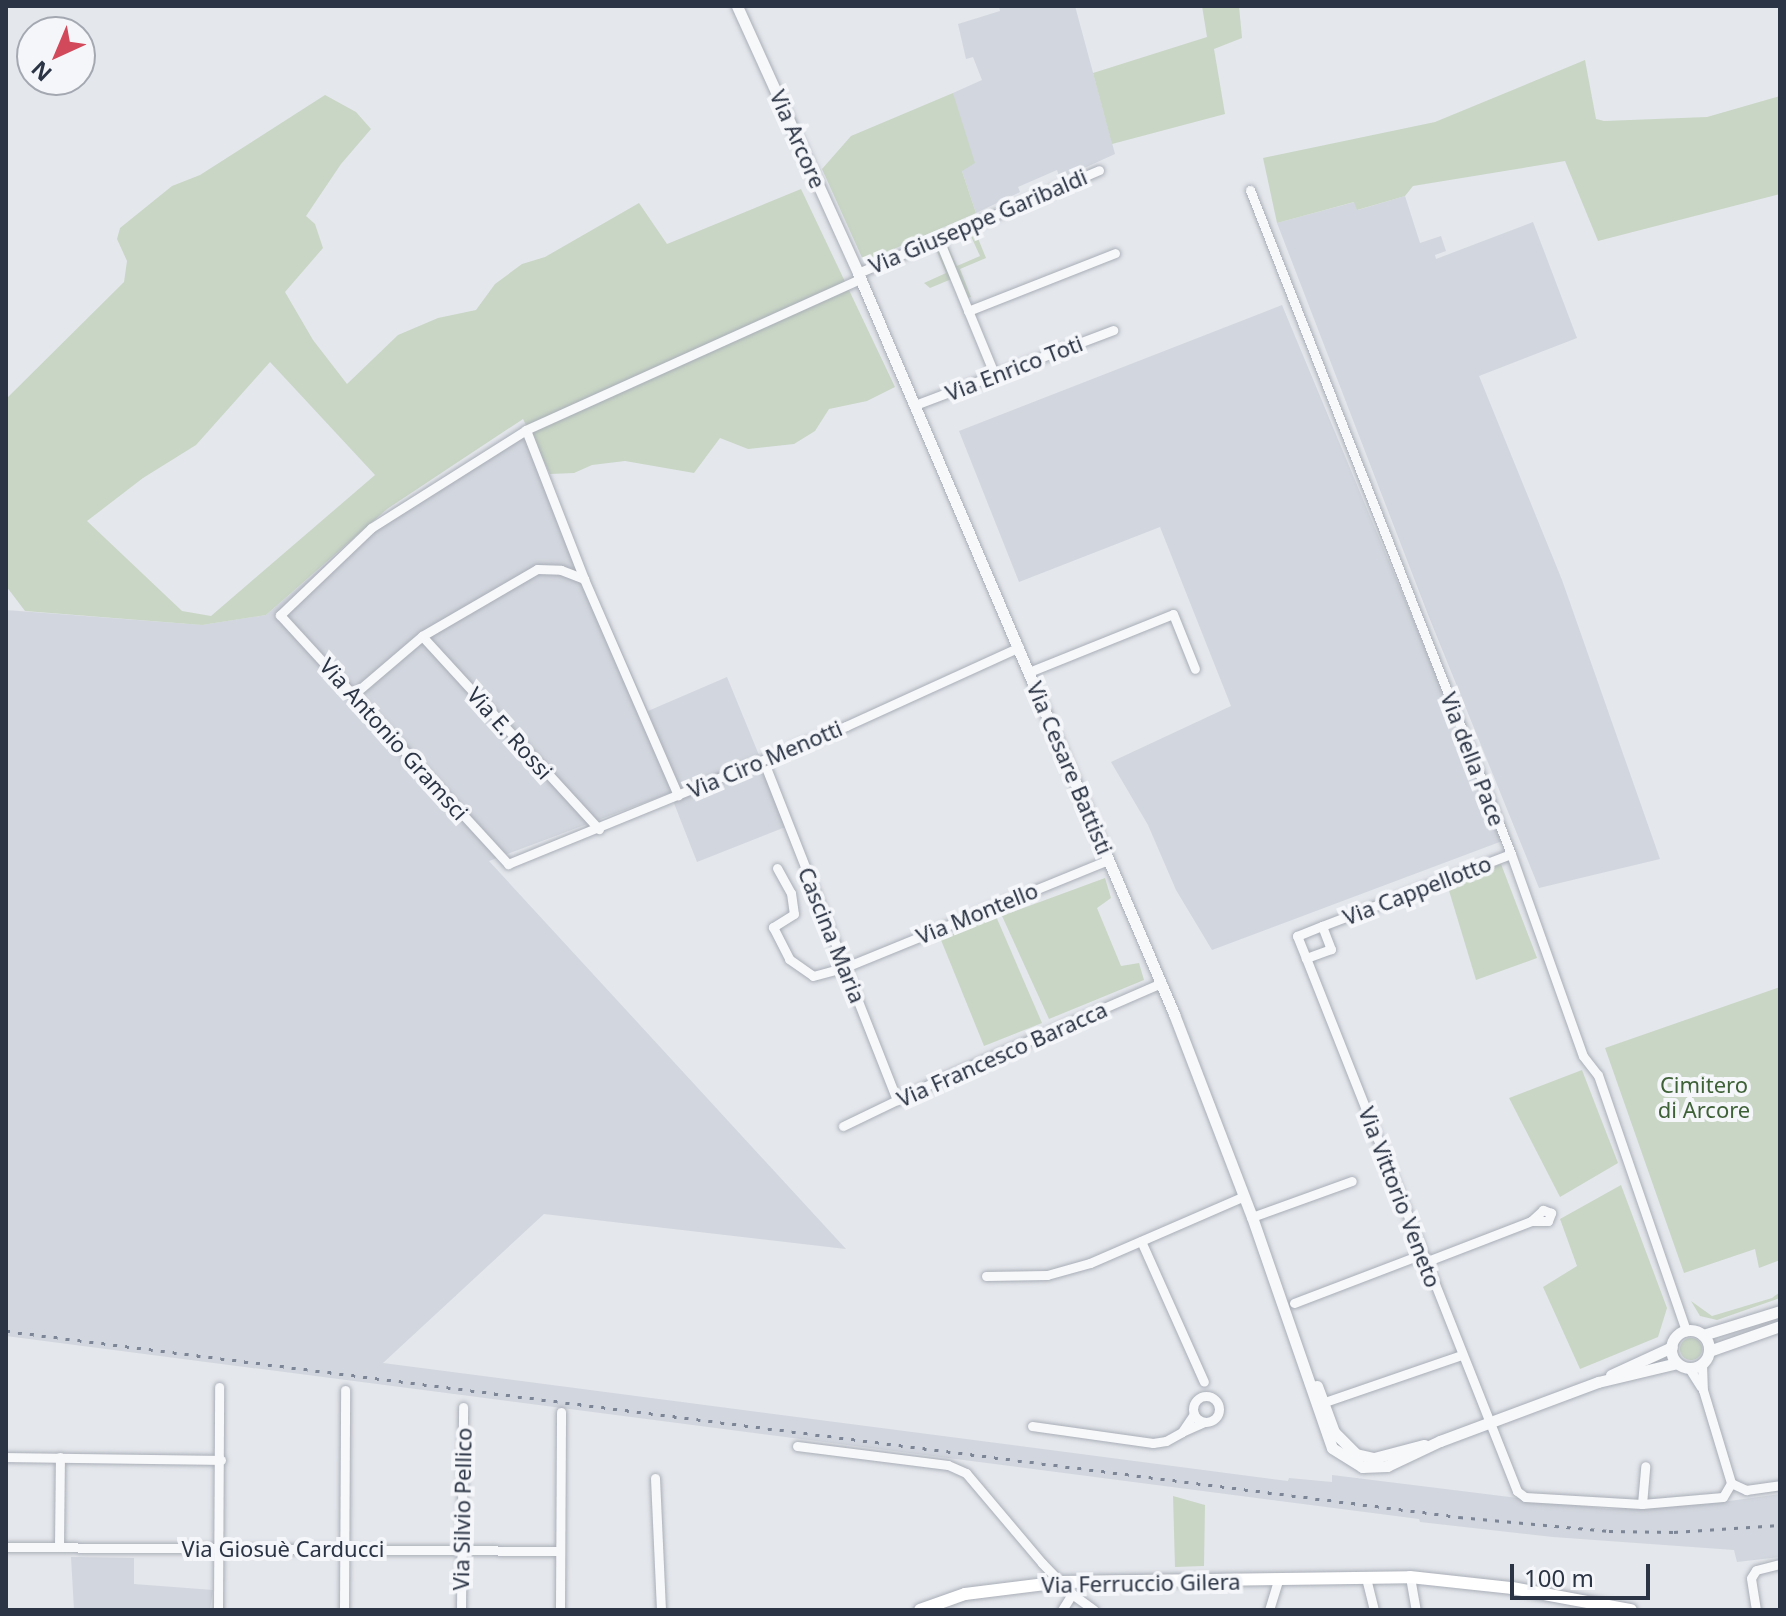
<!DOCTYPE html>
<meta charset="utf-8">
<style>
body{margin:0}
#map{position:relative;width:1786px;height:1616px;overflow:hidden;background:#e4e7ec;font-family:"Noto Sans",sans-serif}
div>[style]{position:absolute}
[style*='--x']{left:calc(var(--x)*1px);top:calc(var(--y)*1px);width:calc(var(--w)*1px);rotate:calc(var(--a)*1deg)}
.built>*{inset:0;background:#d2d6de}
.green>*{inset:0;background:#c9d6c5}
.round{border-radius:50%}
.roads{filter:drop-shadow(0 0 2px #a9aeb7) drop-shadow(0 0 2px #a9aeb7)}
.minor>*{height:9px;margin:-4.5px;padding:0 4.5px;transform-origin:4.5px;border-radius:4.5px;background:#f7f8fa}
.minor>.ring{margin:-4.5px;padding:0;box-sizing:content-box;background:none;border:9px solid #f7f8fa;border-radius:50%}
.tertiary>*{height:11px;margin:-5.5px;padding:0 5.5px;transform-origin:5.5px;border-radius:5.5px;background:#f7f8fa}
.tertiary>.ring{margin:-5.5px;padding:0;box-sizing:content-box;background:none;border:11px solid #f7f8fa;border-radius:50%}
.secondary>*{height:12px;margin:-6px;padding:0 6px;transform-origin:6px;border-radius:6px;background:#fff}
.rail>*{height:3px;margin-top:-1.5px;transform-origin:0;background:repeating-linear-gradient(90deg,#7d8696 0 4px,transparent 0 12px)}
span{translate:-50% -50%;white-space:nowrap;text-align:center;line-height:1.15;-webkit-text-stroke:8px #f4f6f9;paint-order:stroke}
.street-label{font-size:22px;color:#2b3445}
.park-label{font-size:22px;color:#3f6138}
.frame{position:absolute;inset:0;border:8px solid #2b3445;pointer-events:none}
.north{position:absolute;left:16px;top:16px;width:80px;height:80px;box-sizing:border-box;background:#f4f6f9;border:2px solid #a4a8b1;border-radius:50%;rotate:224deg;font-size:22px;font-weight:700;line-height:32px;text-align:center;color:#2b3445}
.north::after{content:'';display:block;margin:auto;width:28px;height:36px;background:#d1495b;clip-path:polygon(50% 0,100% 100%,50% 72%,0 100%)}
.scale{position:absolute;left:1510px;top:1564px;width:140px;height:36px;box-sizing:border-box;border:4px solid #2b3445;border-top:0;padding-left:10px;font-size:24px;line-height:28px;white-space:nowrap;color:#2b3445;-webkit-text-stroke:6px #f4f6f9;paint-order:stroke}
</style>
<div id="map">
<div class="built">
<i style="clip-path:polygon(999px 6px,1075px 6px,1115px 154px,1060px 179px,1057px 170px,1018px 187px,1020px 192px,976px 213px,962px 171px,953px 93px,982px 80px,973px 57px,966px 59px,958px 24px,1000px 11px)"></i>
<i style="clip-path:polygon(1405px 196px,1420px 243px,1441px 236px,1446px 251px,1435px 255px,1436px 259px,1533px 222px,1577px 338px,1479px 376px,1562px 580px,1660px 859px,1539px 888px,1429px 617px,1277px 223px,1355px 202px,1358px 210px)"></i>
<i style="clip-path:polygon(1282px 305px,1505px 840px,1212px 950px,1176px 890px,1148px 825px,1111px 762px,1231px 706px,1160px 527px,1019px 582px,959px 431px)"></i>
<i style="clip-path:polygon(522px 428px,648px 711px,727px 677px,788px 826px,697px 862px,670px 793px,489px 861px,846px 1249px,544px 1214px,383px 1363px,1288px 1481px,1289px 1478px,1332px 1482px,1332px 1475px,1607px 1509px,1715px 1503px,1780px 1494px,1780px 1557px,1737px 1562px,1734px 1550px,1553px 1537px,1420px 1522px,1419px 1519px,6px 1336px,6px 610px,202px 625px,266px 615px,369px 526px)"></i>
<i style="clip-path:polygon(71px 1557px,134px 1558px,134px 1584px,213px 1590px,210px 1610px,74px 1610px)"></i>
</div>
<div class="green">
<i style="clip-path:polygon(1202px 6px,1239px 6px,1242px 38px,1214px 49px,1225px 114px,1112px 144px,1093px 73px,1207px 37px)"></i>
<i style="clip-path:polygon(1585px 60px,1596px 119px,1604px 121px,1707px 117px,1780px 96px,1780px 194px,1598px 241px,1565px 161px,1413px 186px,1405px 196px,1357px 210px,1354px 202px,1277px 223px,1263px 158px,1435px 122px)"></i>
<i style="clip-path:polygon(953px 93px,975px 163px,962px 171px,976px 213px,864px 262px,822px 169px,851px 136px)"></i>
<i style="clip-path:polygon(evenodd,325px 95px,356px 112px,371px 129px,341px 164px,306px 216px,315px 224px,323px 248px,285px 292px,313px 340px,347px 384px,398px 335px,438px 318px,476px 310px,495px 284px,522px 264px,545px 257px,639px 203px,667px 244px,801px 189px,895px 387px,867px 401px,829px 409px,815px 431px,794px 444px,748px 449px,720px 438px,694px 473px,625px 461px,592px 465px,574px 473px,550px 474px,523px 419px,387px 509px,266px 615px,202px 625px,25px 611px,6px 586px,6px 399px,124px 282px,127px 261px,117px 239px,120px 228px,172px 186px,200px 175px,325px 95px,270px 362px,375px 475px,211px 616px,182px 611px,87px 521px,143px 478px,196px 445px,270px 362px)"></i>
<i style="clip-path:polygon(975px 231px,986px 258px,960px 269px,971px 297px,963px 299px,954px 278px,930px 288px,924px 283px,946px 273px,935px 247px,946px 242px,957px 266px,980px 256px,969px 232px)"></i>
<i style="clip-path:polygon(1501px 864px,1537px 958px,1476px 980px,1447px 884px)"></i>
<i style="clip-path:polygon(1105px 878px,1111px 898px,1097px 908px,1121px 966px,1139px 963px,1144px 980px,1049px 1019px,1002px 916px)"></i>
<i style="clip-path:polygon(995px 914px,1042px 1023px,984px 1046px,941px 940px)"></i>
<i style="clip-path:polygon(1780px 987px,1780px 1260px,1759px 1268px,1755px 1249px,1684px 1273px,1605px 1048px)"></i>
<i style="clip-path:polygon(1582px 1070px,1618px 1163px,1560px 1197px,1509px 1098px)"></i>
<i style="clip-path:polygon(1621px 1185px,1667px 1308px,1658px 1337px,1580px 1369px,1543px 1287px,1577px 1266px,1560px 1219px)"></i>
<i style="clip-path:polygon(1780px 1292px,1780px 1298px,1717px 1320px,1700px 1316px,1691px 1301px,1712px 1316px,1772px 1298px)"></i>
<i class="round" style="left:1680px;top:1338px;width:22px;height:22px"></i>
<i style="clip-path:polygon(1173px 1496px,1205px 1505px,1204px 1566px,1175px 1567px)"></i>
</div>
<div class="roads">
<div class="minor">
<i style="--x:1250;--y:190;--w:713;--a:68.54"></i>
<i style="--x:1511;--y:854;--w:214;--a:70.4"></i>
<i style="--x:1583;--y:1056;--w:24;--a:52"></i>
<i style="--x:1598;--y:1075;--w:271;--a:71"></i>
<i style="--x:939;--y:240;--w:147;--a:67.6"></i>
<i style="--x:858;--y:273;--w:262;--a:-23.1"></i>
<i style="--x:860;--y:279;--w:367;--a:155.7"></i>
<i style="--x:526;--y:430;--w:183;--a:147.7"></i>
<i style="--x:371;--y:528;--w:126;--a:136.3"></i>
<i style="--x:280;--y:615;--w:338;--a:47.5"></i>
<i style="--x:508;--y:864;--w:365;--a:-22.2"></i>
<i style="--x:846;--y:726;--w:190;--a:-24.5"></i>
<i style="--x:968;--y:311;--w:158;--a:-21.5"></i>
<i style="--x:915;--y:405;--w:212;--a:-20.7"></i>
<i style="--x:526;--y:430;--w:160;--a:68.7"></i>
<i style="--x:584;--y:579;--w:236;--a:66.5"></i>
<i style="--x:422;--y:636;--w:262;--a:47.5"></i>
<i style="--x:1029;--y:672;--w:155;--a:-21.9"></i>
<i style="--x:1173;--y:614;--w:59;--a:68.2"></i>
<i style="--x:353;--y:695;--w:91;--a:-40.5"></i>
<i style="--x:422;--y:636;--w:133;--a:-30.2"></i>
<i style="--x:537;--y:569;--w:24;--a:2"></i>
<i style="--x:561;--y:570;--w:25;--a:21"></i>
<i style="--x:767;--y:770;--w:355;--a:68.5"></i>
<i style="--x:777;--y:868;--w:29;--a:61"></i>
<i style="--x:791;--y:893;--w:21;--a:82"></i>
<i style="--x:794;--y:914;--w:25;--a:148"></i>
<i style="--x:773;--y:927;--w:36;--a:63"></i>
<i style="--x:789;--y:959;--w:29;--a:35"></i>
<i style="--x:813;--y:976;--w:34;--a:-15"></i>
<i style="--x:846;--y:967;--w:283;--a:-22.2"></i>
<i style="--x:1322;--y:926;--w:25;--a:69"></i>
<i style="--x:1331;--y:949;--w:27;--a:160"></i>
<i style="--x:1306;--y:958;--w:24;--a:-112"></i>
<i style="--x:1297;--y:936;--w:27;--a:-22"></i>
<i style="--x:1322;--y:926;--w:202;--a:-20.9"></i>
<i style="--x:1306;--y:958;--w:573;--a:68.4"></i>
<i style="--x:1517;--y:1491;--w:10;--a:37"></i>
<i style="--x:1525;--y:1497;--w:117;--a:3.4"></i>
<i style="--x:1642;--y:1504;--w:81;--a:-4.9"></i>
<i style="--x:1723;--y:1497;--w:16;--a:-60"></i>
<i style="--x:843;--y:1126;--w:113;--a:-25.7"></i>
<i style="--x:945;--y:1077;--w:236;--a:-23.5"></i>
<i style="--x:1252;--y:1217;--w:106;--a:-19.8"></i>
<i style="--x:1141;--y:1241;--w:154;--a:65.9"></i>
<i style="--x:1425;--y:1262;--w:114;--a:-21.1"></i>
<i style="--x:1531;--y:1221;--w:17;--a:0"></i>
<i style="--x:1548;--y:1221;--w:9;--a:-69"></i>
<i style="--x:1551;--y:1213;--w:9;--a:-159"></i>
<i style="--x:1543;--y:1210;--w:16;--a:137"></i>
<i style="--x:986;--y:1276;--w:61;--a:-0.9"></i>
<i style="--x:1047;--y:1275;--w:45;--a:-15.6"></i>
<i style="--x:1090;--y:1263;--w:168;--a:-23.5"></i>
<i style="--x:1294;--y:1303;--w:137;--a:-20.9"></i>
<i style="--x:1702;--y:1364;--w:26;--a:88"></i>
<i style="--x:1703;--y:1390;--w:97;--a:73.2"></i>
<i style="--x:1689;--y:1368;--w:22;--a:58"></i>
<i class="ring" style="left:1193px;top:1396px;width:17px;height:17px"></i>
<i style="--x:1319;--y:1404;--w:150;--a:-19"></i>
<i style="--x:1194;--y:1414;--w:22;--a:124"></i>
<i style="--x:1182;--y:1432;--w:24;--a:-24"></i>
<i style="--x:1032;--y:1426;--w:122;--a:8"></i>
<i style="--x:1153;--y:1443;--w:13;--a:-9"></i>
<i style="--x:1166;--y:1441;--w:18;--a:-29"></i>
<i style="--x:797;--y:1446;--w:152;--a:7.2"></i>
<i style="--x:948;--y:1465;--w:20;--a:24"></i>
<i style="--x:966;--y:1473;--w:118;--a:49.8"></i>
<i style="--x:1042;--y:1563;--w:43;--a:45.9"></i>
<i style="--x:1072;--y:1594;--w:27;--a:36"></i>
<i style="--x:6;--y:1457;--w:215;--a:0.8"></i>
<i style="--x:655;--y:1478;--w:132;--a:87.4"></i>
<i style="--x:1731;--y:1483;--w:17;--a:25"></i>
<i style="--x:1746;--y:1490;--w:34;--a:-8"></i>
<i style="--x:1642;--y:1504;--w:38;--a:-85"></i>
<i style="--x:6;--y:1547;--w:554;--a:0.41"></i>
<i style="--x:59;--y:1547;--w:90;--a:-89.4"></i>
<i style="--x:1410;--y:1577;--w:34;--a:80"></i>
<i style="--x:1366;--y:1578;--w:33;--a:76"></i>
<i style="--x:218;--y:1610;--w:223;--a:-89.7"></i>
<i style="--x:344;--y:1610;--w:220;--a:-89.7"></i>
<i style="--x:461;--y:1610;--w:203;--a:-89.4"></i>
<i style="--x:560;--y:1610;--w:198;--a:-89.7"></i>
<i style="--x:1062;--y:1610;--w:19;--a:-58"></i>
<i style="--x:1269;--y:1610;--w:30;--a:-73"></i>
<i style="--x:1756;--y:1610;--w:32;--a:-99"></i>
<i style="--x:1751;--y:1578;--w:9;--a:-58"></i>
<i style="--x:1756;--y:1570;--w:25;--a:-14"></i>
</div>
<div class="tertiary">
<i style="--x:737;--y:6;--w:293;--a:65.6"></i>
<i style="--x:858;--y:273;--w:806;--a:66.9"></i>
<i style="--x:1174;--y:1014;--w:217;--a:69"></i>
<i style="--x:1252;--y:1217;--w:244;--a:70.9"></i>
<i style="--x:1332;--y:1448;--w:36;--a:32"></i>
<i style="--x:1362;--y:1467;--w:25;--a:-2"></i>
<i style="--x:1387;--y:1466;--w:59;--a:-25.3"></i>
<i style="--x:1440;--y:1441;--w:169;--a:-20.5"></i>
<i style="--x:1598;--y:1382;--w:81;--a:-13.5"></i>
<i class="ring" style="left:1671px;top:1330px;width:27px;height:27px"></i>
<i style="--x:1703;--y:1335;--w:81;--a:-17.3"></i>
<i style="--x:1709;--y:1351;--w:75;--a:-19.4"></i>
<i style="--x:1611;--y:1375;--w:67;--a:-24.7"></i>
<i style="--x:1317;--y:1386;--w:49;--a:69.7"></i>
<i style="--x:1334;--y:1432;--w:31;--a:45"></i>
<i style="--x:1356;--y:1454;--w:18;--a:13"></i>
<i style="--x:1374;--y:1458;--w:52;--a:-14.6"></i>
</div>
<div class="secondary">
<i style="--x:920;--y:1610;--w:48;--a:-19.6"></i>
<i style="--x:965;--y:1594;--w:97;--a:-7.1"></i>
<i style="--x:1061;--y:1582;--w:349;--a:-0.8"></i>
<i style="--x:1410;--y:1577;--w:103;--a:6.2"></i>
<i style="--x:1512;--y:1588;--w:121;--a:10.5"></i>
</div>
</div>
<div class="rail">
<i style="--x:6;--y:1331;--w:1465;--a:7.29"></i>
<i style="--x:1459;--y:1517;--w:151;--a:5.3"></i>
<i style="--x:1609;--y:1531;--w:65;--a:0.9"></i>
<i style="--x:1674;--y:1532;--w:106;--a:-3.8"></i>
</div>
<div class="street-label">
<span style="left:798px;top:139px;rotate:66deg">Via Arcore</span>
<span style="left:978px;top:221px;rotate:-23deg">Via Giuseppe Garibaldi</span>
<span style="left:1014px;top:368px;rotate:-21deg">Via Enrico Toti</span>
<span style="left:510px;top:733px;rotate:48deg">Via E. Rossi</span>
<span style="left:394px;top:739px;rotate:48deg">Via Antonio Gramsci</span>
<span style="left:765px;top:759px;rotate:-23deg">Via Ciro Menotti</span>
<span style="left:1473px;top:759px;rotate:69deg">Via della Pace</span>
<span style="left:1070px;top:768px;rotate:67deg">Via Cesare Battisti</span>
<span style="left:1417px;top:890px;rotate:-21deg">Via Cappellotto</span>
<span style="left:977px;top:913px;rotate:-22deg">Via Montello</span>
<span style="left:832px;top:935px;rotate:68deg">Cascina Maria</span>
<span style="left:1002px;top:1054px;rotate:-24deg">Via Francesco Baracca</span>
<span style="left:1400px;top:1197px;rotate:69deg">Via Vittorio Veneto</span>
<span style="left:462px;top:1509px;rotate:-89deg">Via Silvio Pellico</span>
<span style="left:283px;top:1549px">Via Giosuè Carducci</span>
<span style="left:1141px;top:1583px;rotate:-1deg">Via Ferruccio Gilera</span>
</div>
<div class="park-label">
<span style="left:1704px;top:1097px">Cimitero<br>di Arcore</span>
</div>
<div class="frame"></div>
<div class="north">N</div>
<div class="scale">100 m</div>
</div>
